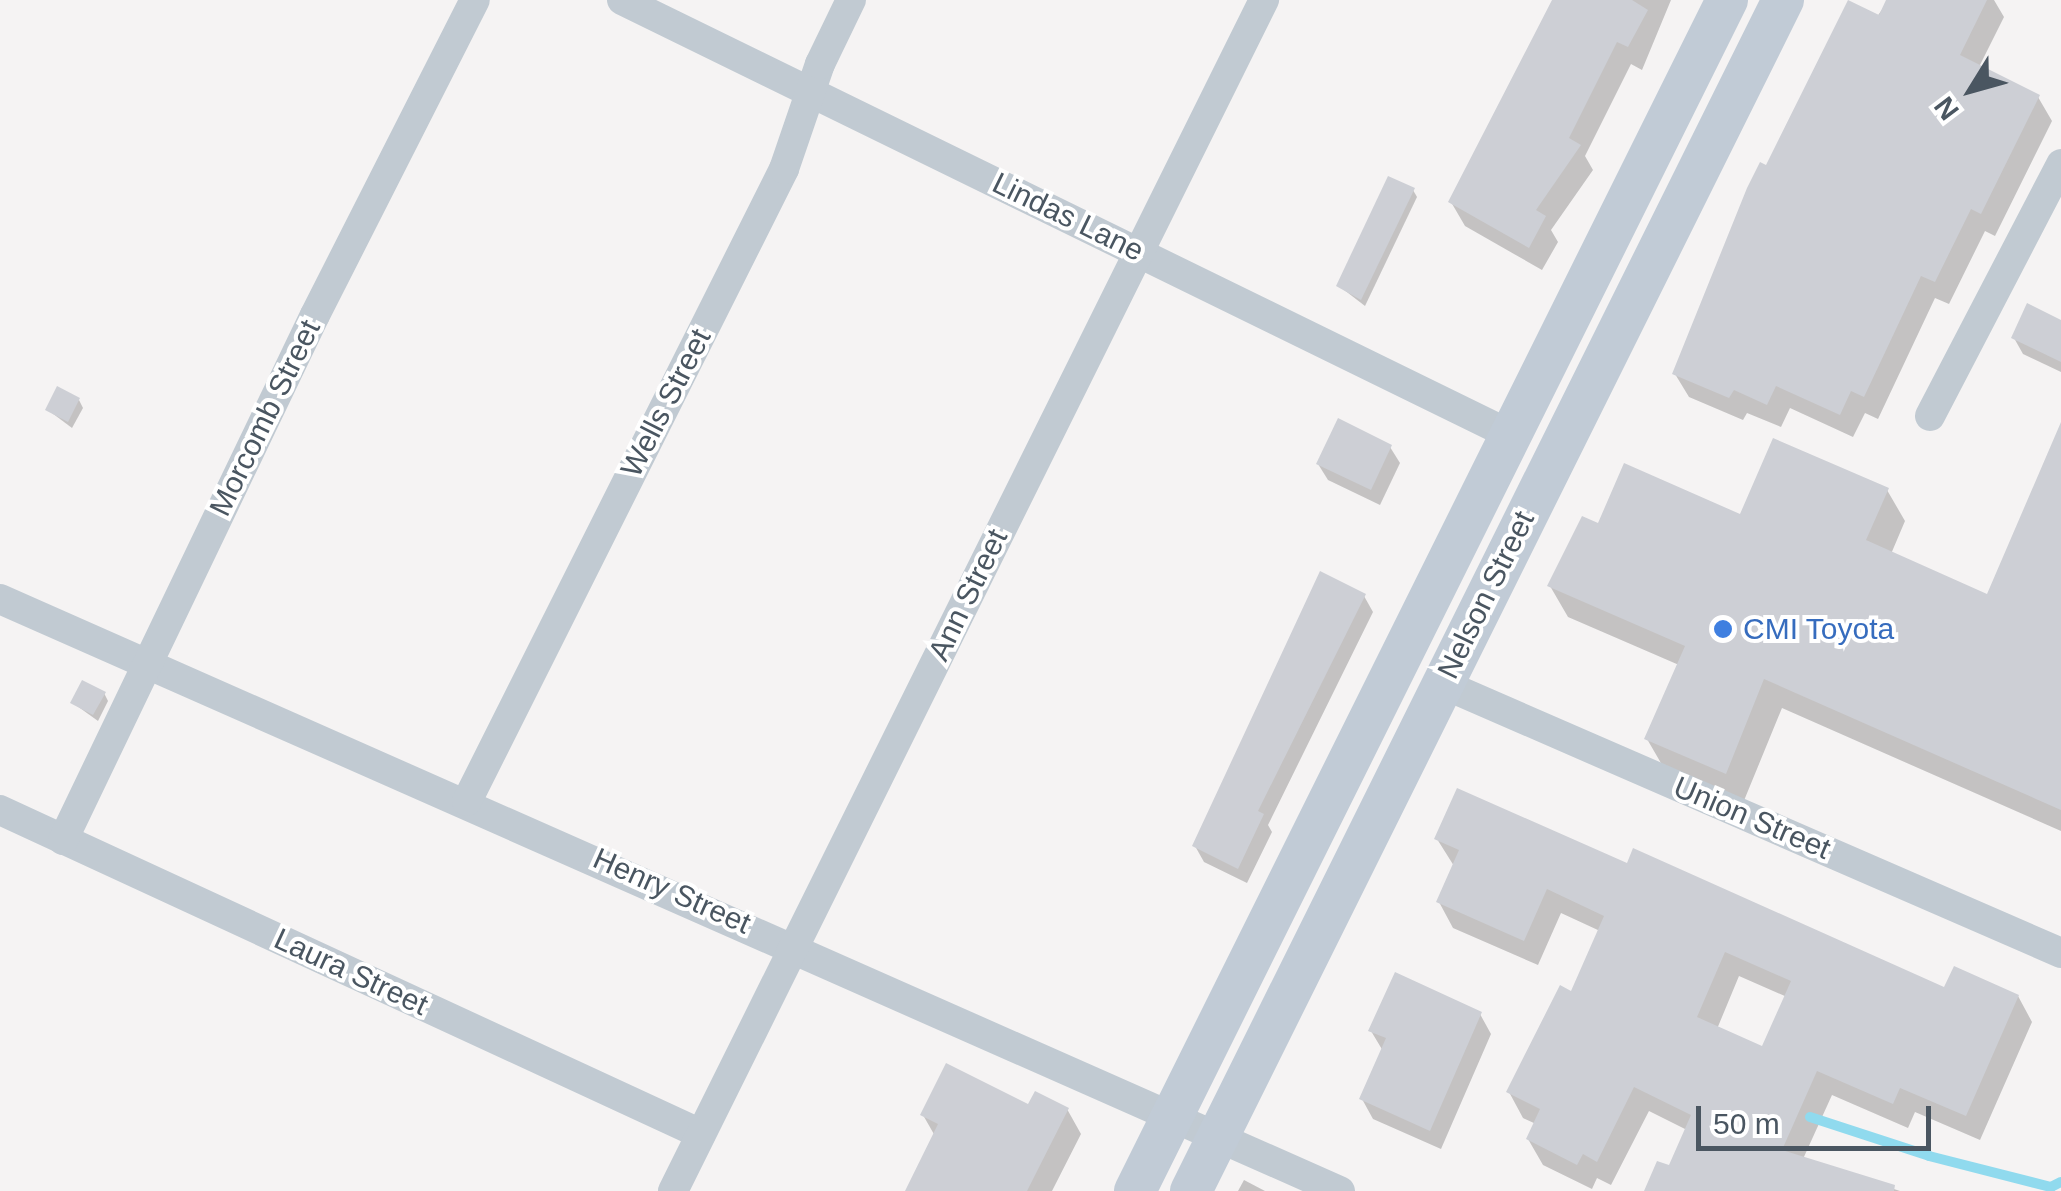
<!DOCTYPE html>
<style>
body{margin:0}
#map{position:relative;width:2061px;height:1191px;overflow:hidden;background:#f5f3f3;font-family:Helvetica,sans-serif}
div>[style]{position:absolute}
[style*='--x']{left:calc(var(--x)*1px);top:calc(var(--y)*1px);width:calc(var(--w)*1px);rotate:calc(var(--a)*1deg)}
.shadow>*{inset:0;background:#0003}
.stream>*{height:10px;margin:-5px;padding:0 5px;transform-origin:5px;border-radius:5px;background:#90daee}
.building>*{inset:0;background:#cdcfd5}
.minor>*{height:30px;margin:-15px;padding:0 15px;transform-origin:15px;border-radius:15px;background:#c1cad2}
.secondary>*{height:42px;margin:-21px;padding:0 21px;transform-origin:21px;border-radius:21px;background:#c1cbd6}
.dots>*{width:28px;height:28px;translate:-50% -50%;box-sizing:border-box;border:5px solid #fff;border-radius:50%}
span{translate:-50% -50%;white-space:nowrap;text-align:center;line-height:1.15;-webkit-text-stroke:8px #fff;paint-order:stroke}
.street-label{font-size:30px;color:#4a5661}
.shop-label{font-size:30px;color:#366cbe}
.left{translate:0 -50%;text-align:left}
.north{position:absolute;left:1921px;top:40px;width:100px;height:100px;-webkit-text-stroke:8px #fff;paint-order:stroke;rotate:233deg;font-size:28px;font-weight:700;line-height:40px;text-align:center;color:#4a5661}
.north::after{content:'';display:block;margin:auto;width:35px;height:45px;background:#4a5661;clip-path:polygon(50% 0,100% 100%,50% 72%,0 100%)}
.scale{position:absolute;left:1696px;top:1106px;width:235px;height:45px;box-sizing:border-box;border:5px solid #4a5661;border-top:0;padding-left:12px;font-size:30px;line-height:35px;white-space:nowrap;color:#4a5661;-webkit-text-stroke:8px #fff;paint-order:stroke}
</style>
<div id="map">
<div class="shadow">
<i style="clip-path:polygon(1554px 0,1671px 0,1642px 70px,1631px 64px,1585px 156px,1593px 170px,1551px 230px,1558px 242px,1542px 270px,1465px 226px,1451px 202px)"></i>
<i style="clip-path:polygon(1889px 0,1994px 0,2004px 17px,1979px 67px,2038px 97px,2052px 121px,1995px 236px,1985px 231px,1949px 304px,1935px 298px,1878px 419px,1865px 413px,1853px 437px,1790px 408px,1781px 427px,1747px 413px,1743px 420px,1689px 397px,1675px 374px,1768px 168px)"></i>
<i style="clip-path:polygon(1413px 190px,1417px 197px,1365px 306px,1339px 286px)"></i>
<i style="clip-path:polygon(2061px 322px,2061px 372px,2023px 354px,2014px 338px)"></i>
<i style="clip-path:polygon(79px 400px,83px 408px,72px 428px,48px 410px)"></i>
<i style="clip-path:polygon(2061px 428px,2061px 831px,1782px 708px,1743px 803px,1665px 770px,1647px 739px,1679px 665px,1568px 617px,1550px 586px,1599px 526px,1742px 517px,1887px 490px,1905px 521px,1891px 554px,1988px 597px)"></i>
<i style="clip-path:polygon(1390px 447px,1400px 463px,1380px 505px,1328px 480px,1318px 464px)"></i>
<i style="clip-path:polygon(1364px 596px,1373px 612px,1268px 825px,1272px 832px,1247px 883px,1204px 862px,1195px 846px)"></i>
<i style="clip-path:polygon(104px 693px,108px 701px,98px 721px,73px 703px)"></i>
<i style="clip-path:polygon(evenodd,1437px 839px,1628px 866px,1946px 990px,2018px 996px,2032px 1022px,1980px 1140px,1915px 1112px,1908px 1128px,1832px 1095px,1803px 1159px,1900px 1191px,1646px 1191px,1670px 1168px,1687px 1130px,1649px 1111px,1611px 1185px,1597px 1178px,1592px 1189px,1543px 1165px,1528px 1139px,1536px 1124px,1523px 1118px,1509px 1092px,1573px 994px,1600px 931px,1561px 913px,1538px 965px,1453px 928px,1439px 902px,1454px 866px,1437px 839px,1739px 976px,1787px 997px,1764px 1050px,1717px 1029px,1739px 976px)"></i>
<i style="clip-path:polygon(1480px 1014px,1491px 1034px,1441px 1149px,1373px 1119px,1362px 1099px,1383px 1051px,1371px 1031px)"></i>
<i style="clip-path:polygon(1030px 1108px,1067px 1109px,1081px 1134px,1052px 1191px,908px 1191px,935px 1136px,923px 1115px)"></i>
<i style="clip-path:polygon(1244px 1180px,1265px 1191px,1238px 1191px)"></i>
</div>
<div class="stream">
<i style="--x:1810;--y:1117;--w:125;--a:18.1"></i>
<i style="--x:1929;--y:1156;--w:126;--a:14.3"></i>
<i style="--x:2051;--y:1187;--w:11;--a:-27"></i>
</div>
<div class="building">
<i style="clip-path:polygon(1552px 0,1632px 0,1648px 10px,1628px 47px,1617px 42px,1569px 138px,1581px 145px,1536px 210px,1546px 216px,1529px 248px,1448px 202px)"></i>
<i style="clip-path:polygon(1848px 0,1879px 15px,1886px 0,1987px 0,1960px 55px,2040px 95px,1981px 214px,1971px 209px,1935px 282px,1921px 276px,1864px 397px,1851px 391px,1840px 415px,1776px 386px,1767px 405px,1734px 390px,1729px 398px,1672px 374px,1747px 188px,1760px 162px,1766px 165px)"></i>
<i style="clip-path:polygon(1388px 176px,1415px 188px,1361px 300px,1336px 286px)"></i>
<i style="clip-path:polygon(2027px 303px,2061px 320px,2061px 362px,2011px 338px)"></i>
<i style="clip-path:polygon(57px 386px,80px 398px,68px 422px,45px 410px)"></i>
<i style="clip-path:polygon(1338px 418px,1392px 445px,1371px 490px,1316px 464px)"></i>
<i style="clip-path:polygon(2061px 422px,2061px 810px,1764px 679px,1726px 774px,1644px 739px,1685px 646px,1547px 586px,1582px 516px,1598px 523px,1624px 463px,1740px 514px,1773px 438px,1889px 488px,1866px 540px,1987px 594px)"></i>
<i style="clip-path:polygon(1320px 571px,1366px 594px,1258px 811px,1264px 814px,1238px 869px,1192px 846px)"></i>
<i style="clip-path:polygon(82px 680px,106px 692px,93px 715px,70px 703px)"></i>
<i style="clip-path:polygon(evenodd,1457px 788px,1627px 863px,1633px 848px,1944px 987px,1954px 966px,2019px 995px,1966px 1116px,1900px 1088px,1893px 1104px,1817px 1071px,1782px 1150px,1895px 1185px,1894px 1191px,1644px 1191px,1657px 1161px,1669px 1165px,1691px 1115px,1634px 1087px,1597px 1162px,1583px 1154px,1577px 1165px,1526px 1139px,1540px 1109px,1506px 1092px,1560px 985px,1571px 991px,1604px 916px,1547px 889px,1524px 941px,1436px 902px,1459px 850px,1434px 839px,1457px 788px,1725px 952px,1791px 981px,1762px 1046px,1697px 1017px,1725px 952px)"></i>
<i style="clip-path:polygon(1395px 972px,1482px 1012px,1430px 1131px,1359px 1099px,1386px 1038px,1368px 1031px)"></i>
<i style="clip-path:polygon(946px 1063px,1028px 1104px,1035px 1091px,1069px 1108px,1027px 1191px,905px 1191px,938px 1124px,920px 1115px)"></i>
</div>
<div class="minor">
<i style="--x:622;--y:0;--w:992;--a:26.07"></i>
<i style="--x:1930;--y:416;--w:284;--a:-62.5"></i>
<i style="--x:0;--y:599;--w:1465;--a:23.84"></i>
<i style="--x:1443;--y:684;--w:674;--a:23.52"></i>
<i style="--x:467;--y:801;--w:707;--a:-63.36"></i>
<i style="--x:784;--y:169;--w:111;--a:-71.1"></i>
<i style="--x:820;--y:64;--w:71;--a:-64.2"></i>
<i style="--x:0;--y:810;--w:772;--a:24.81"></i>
<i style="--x:63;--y:840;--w:582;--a:-64.36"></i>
<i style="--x:315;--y:315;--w:353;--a:-63.1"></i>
<i style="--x:673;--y:1191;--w:1330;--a:-63.61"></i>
</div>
<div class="secondary">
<i style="--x:1135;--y:1191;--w:1330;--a:-63.57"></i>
<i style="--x:1191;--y:1191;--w:1330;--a:-63.57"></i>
</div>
<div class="dots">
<i style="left:1723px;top:629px;background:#3f7fe0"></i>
</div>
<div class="street-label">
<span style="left:1068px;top:217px;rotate:26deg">Lindas Lane</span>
<span style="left:666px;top:403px;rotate:-63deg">Wells Street</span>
<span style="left:265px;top:418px;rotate:-64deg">Morcomb Street</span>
<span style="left:968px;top:595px;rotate:-64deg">Ann Street</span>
<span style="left:1486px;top:595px;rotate:-64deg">Nelson Street</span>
<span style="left:1752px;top:818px;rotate:23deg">Union Street</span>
<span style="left:672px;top:891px;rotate:24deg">Henry Street</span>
<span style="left:351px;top:972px;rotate:25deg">Laura Street</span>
</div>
<div class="shop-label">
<span class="left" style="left:1743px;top:629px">CMI Toyota</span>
</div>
<div class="north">N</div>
<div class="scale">50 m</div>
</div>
